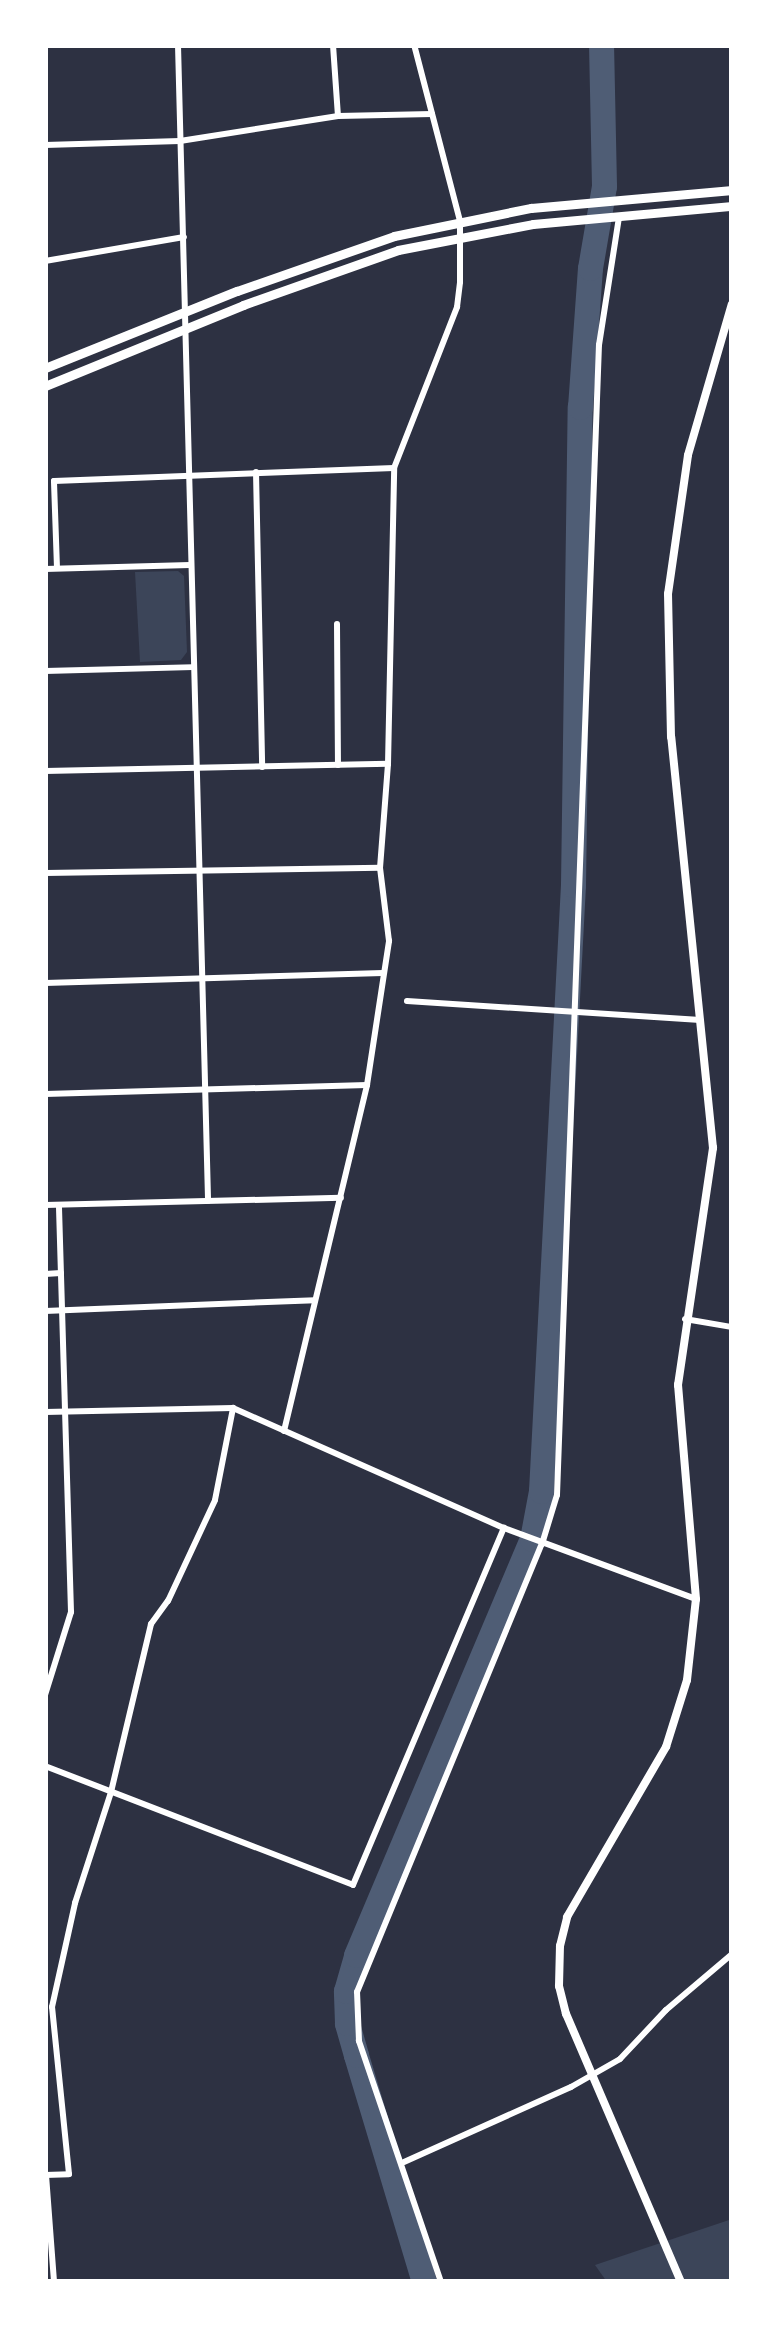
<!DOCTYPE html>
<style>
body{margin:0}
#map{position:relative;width:777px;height:2327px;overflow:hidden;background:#2d3142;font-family:Raleway,sans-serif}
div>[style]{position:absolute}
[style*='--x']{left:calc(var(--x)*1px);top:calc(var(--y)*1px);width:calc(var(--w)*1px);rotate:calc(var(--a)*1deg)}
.green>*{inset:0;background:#3c4559}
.river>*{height:25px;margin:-12.5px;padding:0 12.5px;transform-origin:12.5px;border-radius:12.5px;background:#4f5d75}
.minor>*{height:6px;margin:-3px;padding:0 3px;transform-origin:3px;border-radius:3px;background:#fff}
.tertiary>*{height:8px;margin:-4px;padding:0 4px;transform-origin:4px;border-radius:4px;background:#fff}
.primary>*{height:9px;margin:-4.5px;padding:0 4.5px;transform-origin:4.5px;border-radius:4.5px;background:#fff}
span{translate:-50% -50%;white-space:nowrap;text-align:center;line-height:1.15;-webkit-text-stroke:10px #fff;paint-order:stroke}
.frame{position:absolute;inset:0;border:48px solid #fff;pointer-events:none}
</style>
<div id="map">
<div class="green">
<i style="clip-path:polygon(178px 571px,184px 576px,187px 652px,181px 660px,140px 662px,135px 572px)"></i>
<i style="clip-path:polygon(732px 2219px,732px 2282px,607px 2282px,595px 2265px)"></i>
</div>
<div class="river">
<i style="--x:424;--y:2282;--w:237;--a:-106.7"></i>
<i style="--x:356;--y:2055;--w:33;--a:-106"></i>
<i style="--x:347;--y:2023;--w:32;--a:-92"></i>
<i style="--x:346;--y:1991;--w:37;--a:-74"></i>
<i style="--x:356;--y:1955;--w:452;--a:-67.1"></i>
<i style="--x:532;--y:1539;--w:49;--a:-79.4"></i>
<i style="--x:541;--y:1491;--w:607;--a:-86.98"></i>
<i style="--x:573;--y:885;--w:478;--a:-89.2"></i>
<i style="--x:580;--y:407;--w:139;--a:-85.9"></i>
<i style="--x:590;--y:268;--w:83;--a:-80.3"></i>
<i style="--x:604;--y:186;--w:141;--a:-91.2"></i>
</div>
<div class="minor">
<i style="--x:178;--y:45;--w:1156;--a:88.51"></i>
<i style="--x:333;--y:45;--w:71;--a:86"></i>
<i style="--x:45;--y:145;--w:135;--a:-1.7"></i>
<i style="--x:180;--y:141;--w:160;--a:-9"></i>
<i style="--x:338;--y:116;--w:94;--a:-1.2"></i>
<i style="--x:45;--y:261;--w:141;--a:-9.8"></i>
<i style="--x:256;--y:472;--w:295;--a:88.8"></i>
<i style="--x:57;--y:568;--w:87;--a:-92"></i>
<i style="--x:54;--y:481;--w:340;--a:-2.2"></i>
<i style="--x:45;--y:569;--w:145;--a:-1.6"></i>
<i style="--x:337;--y:624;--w:141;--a:89.6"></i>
<i style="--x:45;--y:671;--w:148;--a:-1.5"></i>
<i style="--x:45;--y:771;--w:343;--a:-1.2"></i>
<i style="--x:45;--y:873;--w:335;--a:-0.9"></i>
<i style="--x:45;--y:983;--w:338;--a:-1.7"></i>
<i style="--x:407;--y:1001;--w:294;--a:3.7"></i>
<i style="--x:45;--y:1094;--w:322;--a:-1.6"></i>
<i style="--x:45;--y:1205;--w:296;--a:-1.4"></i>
<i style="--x:45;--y:1274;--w:16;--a:-4"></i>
<i style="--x:45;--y:1311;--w:270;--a:-2.3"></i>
<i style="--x:685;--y:1319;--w:48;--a:9.7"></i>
<i style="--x:45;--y:1412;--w:188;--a:-1.2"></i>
<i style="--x:233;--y:1408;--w:296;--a:23.9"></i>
<i style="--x:504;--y:1528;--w:205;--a:20.3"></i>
<i style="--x:284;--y:1431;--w:356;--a:-76.5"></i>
<i style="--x:367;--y:1085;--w:146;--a:-81.3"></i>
<i style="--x:389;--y:941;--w:74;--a:-97"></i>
<i style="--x:380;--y:868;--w:104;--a:-85.6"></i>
<i style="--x:388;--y:764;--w:296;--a:-88.8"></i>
<i style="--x:394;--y:468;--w:173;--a:-68.6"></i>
<i style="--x:457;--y:307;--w:25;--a:-83"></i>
<i style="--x:460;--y:282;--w:61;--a:-90"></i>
<i style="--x:460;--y:221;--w:182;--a:-104.6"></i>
<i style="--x:45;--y:1695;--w:87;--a:-72.6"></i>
<i style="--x:71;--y:1612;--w:407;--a:-91.7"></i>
<i style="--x:45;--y:1766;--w:330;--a:21.1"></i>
<i style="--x:353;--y:1885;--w:388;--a:-67.1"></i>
<i style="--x:404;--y:2162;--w:183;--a:-24.2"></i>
<i style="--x:571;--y:2087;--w:56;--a:-29.7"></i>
<i style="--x:620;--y:2059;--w:67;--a:-46.8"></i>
<i style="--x:666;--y:2010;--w:87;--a:-40.3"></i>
<i style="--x:45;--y:2175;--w:24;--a:-2"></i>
<i style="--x:69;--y:2174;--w:168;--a:-95.8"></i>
<i style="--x:52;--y:2007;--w:107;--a:-77.5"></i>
<i style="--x:75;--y:1903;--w:117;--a:-72"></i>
<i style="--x:111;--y:1792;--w:173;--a:-76.6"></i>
<i style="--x:151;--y:1624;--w:29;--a:-54"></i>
<i style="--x:168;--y:1601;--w:111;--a:-65"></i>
<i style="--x:215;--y:1500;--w:94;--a:-78.9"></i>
<i style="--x:46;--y:2175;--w:107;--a:85.7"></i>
<i style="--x:441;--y:2282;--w:255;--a:-108.8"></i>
<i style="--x:359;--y:2041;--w:49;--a:-92.3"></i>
<i style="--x:357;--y:1992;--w:485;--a:-67.6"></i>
<i style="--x:542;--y:1544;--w:51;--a:-73"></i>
<i style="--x:557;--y:1495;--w:1151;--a:-87.91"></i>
<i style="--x:599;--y:345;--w:130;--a:-81.1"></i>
</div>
<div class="tertiary">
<i style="--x:681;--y:2282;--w:292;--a:-113.2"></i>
<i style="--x:566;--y:2014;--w:29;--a:-104"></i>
<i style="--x:559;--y:1986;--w:40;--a:-88.6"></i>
<i style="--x:560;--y:1946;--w:30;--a:-76"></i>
<i style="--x:567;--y:1917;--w:197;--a:-59.8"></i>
<i style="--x:666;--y:1747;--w:70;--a:-72.6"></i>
<i style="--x:687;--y:1680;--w:81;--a:-83.7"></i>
<i style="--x:696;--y:1599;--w:215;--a:-94.8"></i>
<i style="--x:678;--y:1385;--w:240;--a:-81.6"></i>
<i style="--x:713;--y:1148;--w:413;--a:-95.8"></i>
<i style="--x:671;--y:737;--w:143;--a:-91.2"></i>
<i style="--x:668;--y:594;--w:140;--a:-81.8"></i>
<i style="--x:688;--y:455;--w:157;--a:-73.8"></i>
</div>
<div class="primary">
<i style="--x:45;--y:368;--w:207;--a:-21.9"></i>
<i style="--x:237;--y:291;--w:166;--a:-19.3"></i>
<i style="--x:394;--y:236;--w:140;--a:-11.6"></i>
<i style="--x:531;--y:208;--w:202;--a:-5.1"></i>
<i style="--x:45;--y:386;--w:214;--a:-22.2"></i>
<i style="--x:243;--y:305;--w:164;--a:-19.5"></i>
<i style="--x:398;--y:250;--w:137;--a:-10.9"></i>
<i style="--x:533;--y:224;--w:200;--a:-5.2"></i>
</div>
<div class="frame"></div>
</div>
